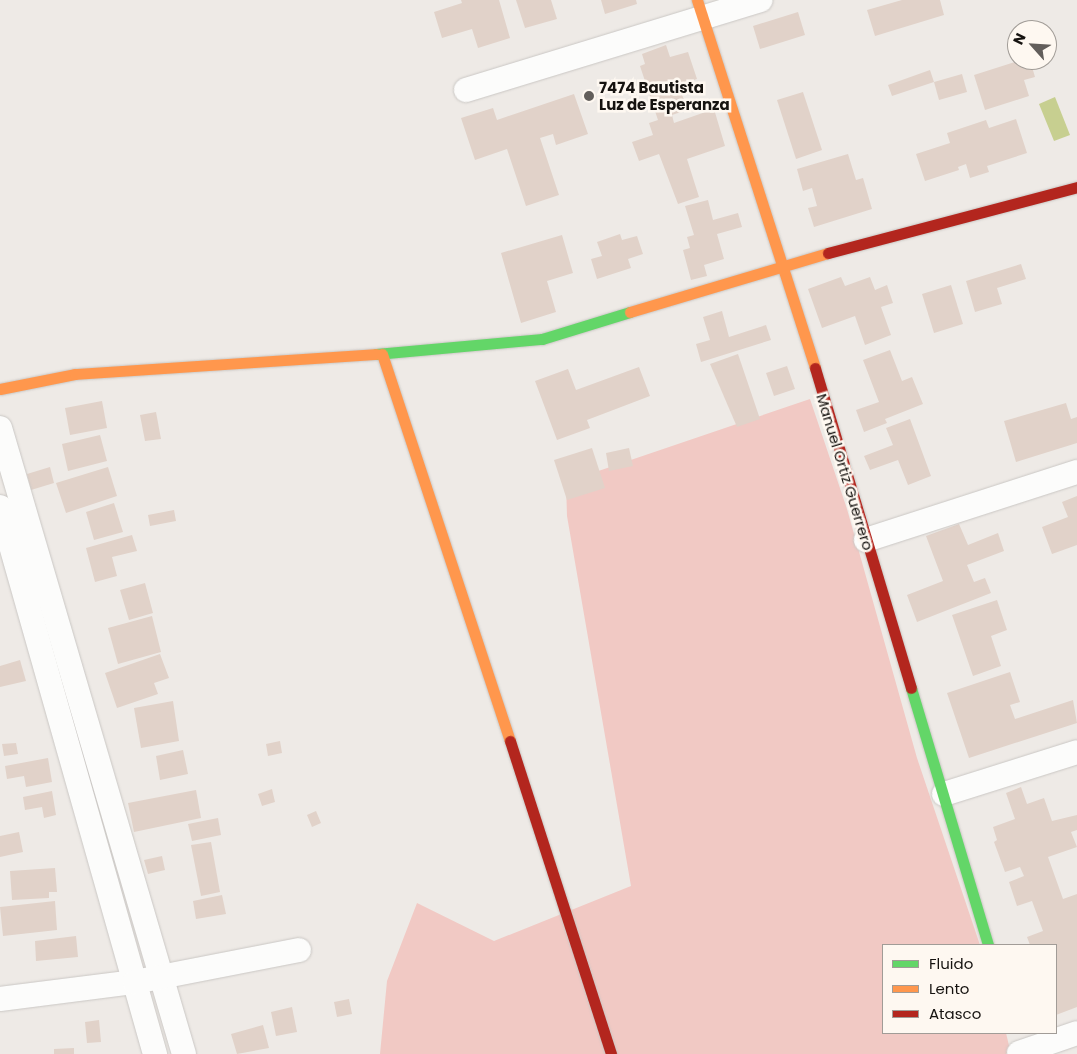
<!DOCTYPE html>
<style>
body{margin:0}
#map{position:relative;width:1077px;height:1054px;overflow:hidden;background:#eeeae6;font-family:Poppins,sans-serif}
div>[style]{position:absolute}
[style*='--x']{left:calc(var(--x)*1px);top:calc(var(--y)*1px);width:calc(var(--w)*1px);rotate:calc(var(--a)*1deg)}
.green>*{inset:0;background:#f1c9c4}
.water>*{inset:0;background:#c7cf90}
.building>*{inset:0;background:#e1d2c9}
.roads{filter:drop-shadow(0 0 1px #cac7c4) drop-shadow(0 0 1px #cac7c4)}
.street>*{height:24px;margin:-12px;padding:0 12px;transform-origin:12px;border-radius:12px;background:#fcfcfb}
.fast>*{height:11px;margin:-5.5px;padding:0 5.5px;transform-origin:5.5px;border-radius:5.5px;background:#63d668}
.slow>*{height:11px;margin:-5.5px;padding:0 5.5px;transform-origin:5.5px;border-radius:5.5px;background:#ff974d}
.jam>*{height:11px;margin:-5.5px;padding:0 5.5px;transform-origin:5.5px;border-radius:5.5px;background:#b3261e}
.dots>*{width:14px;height:14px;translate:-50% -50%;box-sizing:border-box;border:2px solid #fef8f1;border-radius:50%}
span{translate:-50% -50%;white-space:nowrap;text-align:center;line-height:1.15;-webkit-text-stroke:5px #fef8f1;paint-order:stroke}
.poi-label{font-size:15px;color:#161310;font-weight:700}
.left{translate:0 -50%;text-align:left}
.street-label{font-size:15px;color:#161310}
.legend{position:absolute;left:882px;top:944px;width:175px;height:90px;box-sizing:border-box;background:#fef8f1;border:1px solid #a19c97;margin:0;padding:6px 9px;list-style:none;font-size:15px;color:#161310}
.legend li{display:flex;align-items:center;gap:10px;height:25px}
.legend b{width:25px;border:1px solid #a19c97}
.north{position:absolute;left:1007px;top:20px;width:50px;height:50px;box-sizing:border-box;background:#fef8f1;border:1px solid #a19c97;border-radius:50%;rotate:296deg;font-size:14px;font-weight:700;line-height:20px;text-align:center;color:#161310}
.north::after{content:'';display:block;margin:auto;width:18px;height:22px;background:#625e5b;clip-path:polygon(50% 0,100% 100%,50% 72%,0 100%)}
</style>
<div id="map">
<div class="green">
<i style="clip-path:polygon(810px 399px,847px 509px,917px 758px,980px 945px,883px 945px,883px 1033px,1006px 1033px,1011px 1054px,380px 1054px,387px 981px,417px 903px,494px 941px,631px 886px,567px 516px,566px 482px)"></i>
</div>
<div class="water">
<i style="clip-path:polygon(1055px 97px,1070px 135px,1054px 141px,1039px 104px)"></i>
</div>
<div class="building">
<i style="clip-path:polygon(461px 0,499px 0,510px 38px,478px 48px,472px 29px,442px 38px,434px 12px,462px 3px)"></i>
<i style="clip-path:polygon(516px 0,551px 0,557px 19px,525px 28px)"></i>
<i style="clip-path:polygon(601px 0,636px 0,637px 4px,605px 14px)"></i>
<i style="clip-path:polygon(902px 0,940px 0,944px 15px,875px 36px,867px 10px)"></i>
<i style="clip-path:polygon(798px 12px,805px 35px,760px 49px,753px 26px)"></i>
<i style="clip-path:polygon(666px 45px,670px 57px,688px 52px,697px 79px,679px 85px,687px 110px,672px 115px,674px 123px,714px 109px,725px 146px,687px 159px,699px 197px,678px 204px,659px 154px,639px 161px,632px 142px,653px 135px,649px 123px,658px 120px,640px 66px,645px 64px,642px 54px)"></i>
<i style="clip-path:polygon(1021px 60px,1030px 60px,1035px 77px,1024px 80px,1029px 96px,985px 110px,974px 75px)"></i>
<i style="clip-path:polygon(930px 70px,934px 82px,892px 96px,888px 85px)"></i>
<i style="clip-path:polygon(962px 74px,967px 92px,939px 100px,934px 82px)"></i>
<i style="clip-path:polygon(803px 92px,822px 150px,796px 159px,777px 100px)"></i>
<i style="clip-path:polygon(574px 94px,588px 134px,556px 145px,553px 134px,540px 138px,559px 195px,526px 206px,507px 149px,475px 160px,461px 118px,493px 108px,497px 120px)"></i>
<i style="clip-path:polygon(1016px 119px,1027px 153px,987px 166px,989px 172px,970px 178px,966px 164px,958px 167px,959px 170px,925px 181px,916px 154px,950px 143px,947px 133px,986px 120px,989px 128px)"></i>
<i style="clip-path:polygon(848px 154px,856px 180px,863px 178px,872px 209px,814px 227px,808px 208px,817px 206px,812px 188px,803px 191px,797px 169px)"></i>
<i style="clip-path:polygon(708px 200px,713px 220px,738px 213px,742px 227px,717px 234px,724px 259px,704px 265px,707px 276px,691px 280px,683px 250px,690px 248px,687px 237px,694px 235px,685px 206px)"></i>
<i style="clip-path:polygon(620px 234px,622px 240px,637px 236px,643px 254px,628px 259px,631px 268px,597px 279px,591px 259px,602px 256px,597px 242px)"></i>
<i style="clip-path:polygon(562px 235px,573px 273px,547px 281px,556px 312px,521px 323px,501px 253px)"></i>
<i style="clip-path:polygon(1021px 264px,1026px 279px,997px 288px,1002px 304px,975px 312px,966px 281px)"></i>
<i style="clip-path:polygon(841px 277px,845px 286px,870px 277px,875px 290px,887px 285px,893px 303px,881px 307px,891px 335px,865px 345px,855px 316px,822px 328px,808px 289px)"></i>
<i style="clip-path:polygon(951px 285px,963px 324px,934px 333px,922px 294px)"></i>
<i style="clip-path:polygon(722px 311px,729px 337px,766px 325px,771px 340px,701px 362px,696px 344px,710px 340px,703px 317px)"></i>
<i style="clip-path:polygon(890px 350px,902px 381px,912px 377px,923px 404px,885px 419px,887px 423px,864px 432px,856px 410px,879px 402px,863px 360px)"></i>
<i style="clip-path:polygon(738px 354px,760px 419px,737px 427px,710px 364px)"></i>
<i style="clip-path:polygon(787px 366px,795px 389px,774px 396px,766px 373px)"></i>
<i style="clip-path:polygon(639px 367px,650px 396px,587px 420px,590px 428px,557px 440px,535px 381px,568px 369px,576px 390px)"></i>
<i style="clip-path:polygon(102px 401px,107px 428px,70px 435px,65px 408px)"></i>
<i style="clip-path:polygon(1066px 403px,1071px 419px,1077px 417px,1077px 443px,1016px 462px,1004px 421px)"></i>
<i style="clip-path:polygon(156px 412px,161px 439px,145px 441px,140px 415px)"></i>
<i style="clip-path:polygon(910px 419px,931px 476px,908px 485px,898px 460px,870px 470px,864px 456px,893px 445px,886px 428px)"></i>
<i style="clip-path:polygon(100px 435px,107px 461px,68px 471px,62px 444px)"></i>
<i style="clip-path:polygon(592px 448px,605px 488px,567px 500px,554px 460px)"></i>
<i style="clip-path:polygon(629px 448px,633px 466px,609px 471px,606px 453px)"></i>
<i style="clip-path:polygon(50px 467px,54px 483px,31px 490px,27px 474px)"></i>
<i style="clip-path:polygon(108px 467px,117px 496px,66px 513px,56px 483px)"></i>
<i style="clip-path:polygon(1077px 496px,1077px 545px,1052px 554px,1042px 527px,1068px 517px,1062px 502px)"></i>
<i style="clip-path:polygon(114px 503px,123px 532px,94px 540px,86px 512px)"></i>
<i style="clip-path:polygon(174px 510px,176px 521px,150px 526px,148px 515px)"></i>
<i style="clip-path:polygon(959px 524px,968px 545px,998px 533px,1004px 551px,967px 565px,974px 582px,985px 578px,991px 593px,917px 622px,907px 595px,943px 581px,926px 536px)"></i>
<i style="clip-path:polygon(132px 535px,137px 551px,112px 557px,117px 576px,95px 582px,86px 548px)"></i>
<i style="clip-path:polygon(145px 583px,153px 613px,129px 620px,120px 590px)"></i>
<i style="clip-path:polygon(997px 600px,1007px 630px,991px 636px,1001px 666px,973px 676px,952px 615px)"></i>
<i style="clip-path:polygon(152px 616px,161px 652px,118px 664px,108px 628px)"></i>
<i style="clip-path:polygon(160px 654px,169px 678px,154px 683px,158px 694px,117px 708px,105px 673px)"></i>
<i style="clip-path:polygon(20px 660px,26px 681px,0 687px,0 666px)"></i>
<i style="clip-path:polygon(1010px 672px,1020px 702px,1010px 705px,1015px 719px,1073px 700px,1077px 723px,969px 758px,947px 693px)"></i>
<i style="clip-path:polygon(173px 701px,179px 741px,141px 748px,134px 708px)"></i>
<i style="clip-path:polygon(280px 741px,282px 753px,268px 756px,266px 744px)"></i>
<i style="clip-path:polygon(16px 743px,18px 754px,4px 756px,2px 744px)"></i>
<i style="clip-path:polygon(183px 750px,188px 774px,160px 780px,156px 756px)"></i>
<i style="clip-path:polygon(48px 758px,52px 782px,26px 787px,24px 776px,7px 779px,5px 766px)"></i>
<i style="clip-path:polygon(1021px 787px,1027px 804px,1044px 798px,1052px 821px,1077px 815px,1077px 830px,1071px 832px,1077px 847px,1048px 857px,1063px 899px,1077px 894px,1077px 1007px,1056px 1015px,1056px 945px,1030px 945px,1027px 937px,1043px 931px,1032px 901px,1017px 906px,1009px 882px,1024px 876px,1020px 867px,1005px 872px,994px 842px,997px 840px,993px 827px,1015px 819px,1006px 793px)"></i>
<i style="clip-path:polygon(272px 789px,275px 802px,262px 806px,258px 794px)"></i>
<i style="clip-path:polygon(196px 790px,201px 818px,134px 832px,128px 803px)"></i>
<i style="clip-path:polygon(52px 791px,56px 815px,44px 818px,42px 807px,25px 810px,23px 797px)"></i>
<i style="clip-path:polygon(316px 811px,321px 823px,312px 827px,307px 815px)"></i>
<i style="clip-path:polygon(218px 818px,221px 835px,192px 841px,188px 824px)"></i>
<i style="clip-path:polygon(19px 832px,23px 852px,0 857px,0 836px)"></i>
<i style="clip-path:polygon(211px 842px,220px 892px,201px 896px,191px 845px)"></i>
<i style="clip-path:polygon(162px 856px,165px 870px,148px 874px,144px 860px)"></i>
<i style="clip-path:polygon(55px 868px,57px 892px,49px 892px,49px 898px,12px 900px,10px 871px)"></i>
<i style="clip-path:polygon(222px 895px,226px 914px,196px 919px,193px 901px)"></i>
<i style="clip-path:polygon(55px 901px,57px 930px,3px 936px,0 907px)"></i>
<i style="clip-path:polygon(76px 936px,78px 957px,36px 961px,35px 941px)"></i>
<i style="clip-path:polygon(349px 999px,352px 1014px,337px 1017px,334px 1002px)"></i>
<i style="clip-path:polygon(292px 1007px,297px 1032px,276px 1036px,271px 1012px)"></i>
<i style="clip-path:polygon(99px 1020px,101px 1042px,87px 1043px,85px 1022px)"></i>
<i style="clip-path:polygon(263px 1025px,269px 1048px,237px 1054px,231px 1034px)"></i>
<i style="clip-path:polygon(74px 1048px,74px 1054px,54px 1054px,54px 1049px)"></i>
</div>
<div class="roads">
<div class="street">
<i style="--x:466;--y:90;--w:308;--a:-17"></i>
<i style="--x:0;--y:428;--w:652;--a:73.62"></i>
<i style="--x:0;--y:507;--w:569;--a:74.18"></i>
<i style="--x:866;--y:540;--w:222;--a:-17.9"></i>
<i style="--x:944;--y:794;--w:139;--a:-17.5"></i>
<i style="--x:0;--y:999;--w:136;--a:-7.2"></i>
<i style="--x:135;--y:982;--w:167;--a:-11"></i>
<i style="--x:1019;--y:1053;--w:61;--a:-19"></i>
</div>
<div class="fast">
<i style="--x:376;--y:354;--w:167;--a:-5.2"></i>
<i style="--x:542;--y:339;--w:92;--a:-17.1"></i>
<i style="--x:911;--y:688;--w:268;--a:73.3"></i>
</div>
<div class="slow">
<i style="--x:697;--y:0;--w:386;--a:72.2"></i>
<i style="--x:630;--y:312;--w:207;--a:-16.6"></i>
<i style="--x:382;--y:354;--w:408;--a:71.7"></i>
<i style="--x:0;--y:389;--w:76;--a:-11.3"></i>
<i style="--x:75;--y:374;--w:302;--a:-3.8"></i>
</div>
<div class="jam">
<i style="--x:828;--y:253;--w:258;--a:-14.8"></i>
<i style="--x:815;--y:368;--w:334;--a:73.3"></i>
<i style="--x:510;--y:741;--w:329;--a:72.1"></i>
</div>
</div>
<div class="dots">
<i style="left:589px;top:96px;background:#625e5b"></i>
</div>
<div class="poi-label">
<span class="left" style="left:599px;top:96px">7474 Bautista<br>Luz de Esperanza</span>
</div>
<div class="street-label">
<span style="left:845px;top:472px;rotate:73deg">Manuel Ortiz Guerrero</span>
</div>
<ul class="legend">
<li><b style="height:6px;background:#63d668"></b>Fluido</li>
<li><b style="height:6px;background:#ff974d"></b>Lento</li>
<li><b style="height:6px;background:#b3261e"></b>Atasco</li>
</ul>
<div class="north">N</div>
</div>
